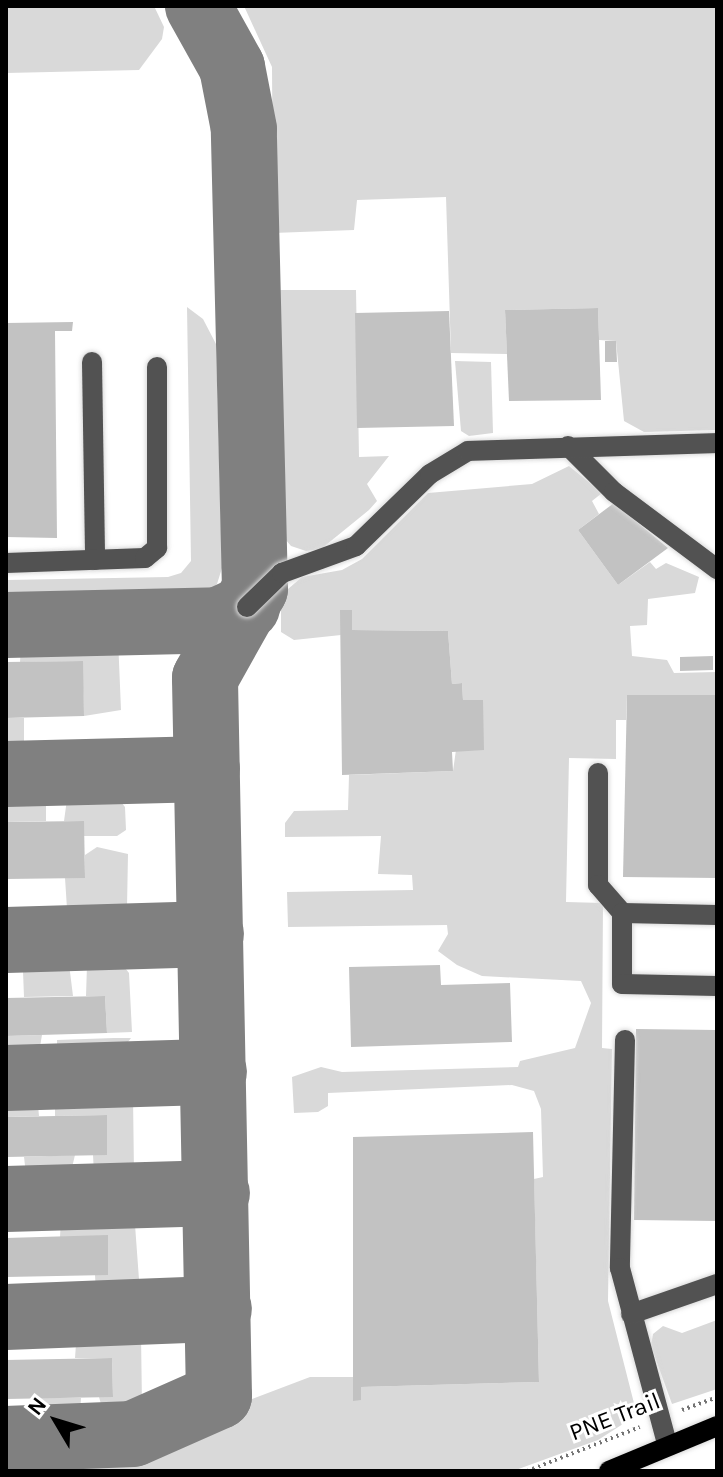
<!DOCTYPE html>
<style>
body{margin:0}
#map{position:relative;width:723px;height:1477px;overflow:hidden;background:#fff;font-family:Karla,sans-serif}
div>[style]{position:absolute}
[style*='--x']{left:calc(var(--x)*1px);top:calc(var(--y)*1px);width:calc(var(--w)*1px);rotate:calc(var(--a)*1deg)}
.green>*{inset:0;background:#d9d9d9}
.taxiway>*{height:66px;margin:-33px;padding:0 33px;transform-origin:33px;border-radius:33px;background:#808080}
.building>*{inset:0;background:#c2c2c2}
.path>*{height:4px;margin-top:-2px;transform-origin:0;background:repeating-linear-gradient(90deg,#747474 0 2px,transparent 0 6px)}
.roads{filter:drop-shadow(0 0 2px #dbdbdb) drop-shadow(0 0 2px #dbdbdb)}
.minor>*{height:20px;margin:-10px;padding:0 10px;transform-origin:10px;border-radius:10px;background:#525252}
.major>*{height:20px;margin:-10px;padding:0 10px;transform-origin:10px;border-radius:10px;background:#000}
span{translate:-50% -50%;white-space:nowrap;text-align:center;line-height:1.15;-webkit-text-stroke:6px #fff;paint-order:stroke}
.street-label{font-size:24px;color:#000}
.frame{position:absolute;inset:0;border:8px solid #000;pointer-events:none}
.north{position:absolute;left:16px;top:1381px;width:80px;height:80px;-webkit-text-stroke:6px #fff;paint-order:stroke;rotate:308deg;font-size:22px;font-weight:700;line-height:32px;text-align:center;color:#000}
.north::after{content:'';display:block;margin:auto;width:28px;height:36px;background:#000;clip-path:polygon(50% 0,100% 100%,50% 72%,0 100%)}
</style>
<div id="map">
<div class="green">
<i style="clip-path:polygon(6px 6px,154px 6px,164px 27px,162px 39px,139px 70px,6px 73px)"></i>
<i style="clip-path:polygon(244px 6px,717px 6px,717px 430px,644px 432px,624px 421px,616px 341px,599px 340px,598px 308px,505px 310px,507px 354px,451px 353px,446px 197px,357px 200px,354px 230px,273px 233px,272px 67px)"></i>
<i style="clip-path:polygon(274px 290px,356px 290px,359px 457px,389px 456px,367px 484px,377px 501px,369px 510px,321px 549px,306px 551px,291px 546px,279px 532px)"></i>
<i style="clip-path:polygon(187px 307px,203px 319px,216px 344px,222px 568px,217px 584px,195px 601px,6px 606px,6px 580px,168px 577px,181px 573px,191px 561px)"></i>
<i style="clip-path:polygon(455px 361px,491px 362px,493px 433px,469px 436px,461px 431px)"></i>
<i style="clip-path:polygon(569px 466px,602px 493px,592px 501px,599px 514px,578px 530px,618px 585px,650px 562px,656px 569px,666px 563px,699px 577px,695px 593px,648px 599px,647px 625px,630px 626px,632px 656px,667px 660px,674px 673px,717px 672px,717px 695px,627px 695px,626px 720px,616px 720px,616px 759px,569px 758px,566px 902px,603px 903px,602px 1048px,612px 1049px,608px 1301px,637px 1415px,598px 1440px,513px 1471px,6px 1471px,6px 1455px,134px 1444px,310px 1377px,353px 1377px,354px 1400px,361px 1400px,361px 1387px,539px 1382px,534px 1179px,543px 1177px,541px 1109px,534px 1091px,512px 1085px,328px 1093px,328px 1106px,318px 1112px,294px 1113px,292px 1077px,321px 1067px,342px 1072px,518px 1067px,520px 1061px,575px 1048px,591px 1003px,581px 981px,482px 976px,457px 965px,438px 951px,448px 934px,447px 925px,288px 927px,287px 892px,413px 890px,412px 875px,378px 874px,381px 836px,285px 837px,285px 823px,294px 811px,348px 810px,349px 775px,453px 771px,463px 700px,462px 683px,452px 684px,448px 631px,352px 630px,352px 610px,341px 610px,341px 635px,294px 640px,281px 632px,281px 595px,302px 577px,342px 570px,362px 559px,428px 493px,532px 484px)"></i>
<i style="clip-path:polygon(34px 633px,104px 632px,118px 638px,121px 710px,84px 716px,82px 661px,20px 662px,21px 644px)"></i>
<i style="clip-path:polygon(6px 718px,24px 718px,24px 751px,11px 759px,6px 759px)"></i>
<i style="clip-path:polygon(95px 785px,110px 788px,125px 807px,126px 830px,117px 836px,84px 836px,84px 821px,64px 821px,68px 792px)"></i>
<i style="clip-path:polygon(6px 788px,40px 791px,46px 801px,46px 821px,6px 822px)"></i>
<i style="clip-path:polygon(97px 847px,128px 854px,127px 907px,100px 926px,68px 924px,65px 878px,85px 877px,85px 855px)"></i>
<i style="clip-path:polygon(103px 955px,118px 959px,129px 973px,132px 1032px,107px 1033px,105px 996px,86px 996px,87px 965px,92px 956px)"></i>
<i style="clip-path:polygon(68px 956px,73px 996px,24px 997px,23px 971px,28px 958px)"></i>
<i style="clip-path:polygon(42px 1035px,38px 1058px,6px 1063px,6px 1036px)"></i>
<i style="clip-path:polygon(114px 1038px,131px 1038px,115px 1059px,105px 1062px,65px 1060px,57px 1048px,57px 1040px)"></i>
<i style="clip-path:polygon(124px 1089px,133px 1096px,134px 1174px,103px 1180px,94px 1174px,93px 1155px,107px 1154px,107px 1115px,55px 1116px,55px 1103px,66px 1091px)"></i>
<i style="clip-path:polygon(6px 1090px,37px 1096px,39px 1116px,6px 1117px)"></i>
<i style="clip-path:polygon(75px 1155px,69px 1180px,37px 1182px,26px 1174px,24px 1157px)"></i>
<i style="clip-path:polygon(134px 1211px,140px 1293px,134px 1301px,105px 1302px,96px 1294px,95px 1275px,108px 1274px,108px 1236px,60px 1237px,61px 1219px,73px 1211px)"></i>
<i style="clip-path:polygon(717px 1320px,717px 1389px,672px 1404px,651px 1346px,653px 1334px,663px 1326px,682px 1333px)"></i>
<i style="clip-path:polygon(133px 1329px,141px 1335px,142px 1405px,132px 1415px,106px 1422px,99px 1397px,113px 1397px,112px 1358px,75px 1358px,76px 1344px,82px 1332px)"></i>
<i style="clip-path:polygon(30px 1398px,81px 1398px,80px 1414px,71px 1424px,39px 1423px,32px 1417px)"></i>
</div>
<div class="taxiway">
<i style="--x:6;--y:625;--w:213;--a:-1.3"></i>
<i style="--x:219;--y:620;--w:31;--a:-25"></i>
<i style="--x:6;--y:774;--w:201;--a:-1.4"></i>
<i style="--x:6;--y:940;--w:205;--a:-1.7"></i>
<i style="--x:6;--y:1078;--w:208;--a:-1.7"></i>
<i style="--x:6;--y:1199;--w:211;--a:-1.6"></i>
<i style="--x:6;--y:1317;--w:213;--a:-2.2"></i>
<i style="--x:6;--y:1439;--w:127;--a:-2.3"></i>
<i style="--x:133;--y:1434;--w:94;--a:-23.8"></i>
<i style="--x:219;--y:1396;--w:718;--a:-91.12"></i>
<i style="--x:205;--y:678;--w:102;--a:-60.7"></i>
<i style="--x:255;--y:589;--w:460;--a:-91.4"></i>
<i style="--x:244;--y:129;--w:63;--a:-101"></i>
<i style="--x:232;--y:67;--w:70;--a:-119.1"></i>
</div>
<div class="building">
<i style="clip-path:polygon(598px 308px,601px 400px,509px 401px,505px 310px)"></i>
<i style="clip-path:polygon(449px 311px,454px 426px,357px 428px,355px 313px)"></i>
<i style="clip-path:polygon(73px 322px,72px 331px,55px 331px,57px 538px,6px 537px,6px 323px)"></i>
<i style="clip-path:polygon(605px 341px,616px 341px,617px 362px,605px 362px)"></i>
<i style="clip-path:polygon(614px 503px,668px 548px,618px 585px,578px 530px)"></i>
<i style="clip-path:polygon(340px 610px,352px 610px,352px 630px,448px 631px,452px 684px,462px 683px,463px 700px,483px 700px,484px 750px,452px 752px,453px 771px,342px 775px)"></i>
<i style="clip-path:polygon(713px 656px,713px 670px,680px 671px,680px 657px)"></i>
<i style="clip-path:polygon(83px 661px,84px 716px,6px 718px,6px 662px)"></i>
<i style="clip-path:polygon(627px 695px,717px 695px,717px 878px,623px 877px)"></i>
<i style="clip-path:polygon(84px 821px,85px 878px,6px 879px,6px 822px)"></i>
<i style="clip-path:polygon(440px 965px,441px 985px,510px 983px,512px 1042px,351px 1047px,349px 967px)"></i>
<i style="clip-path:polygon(105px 996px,107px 1033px,6px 1036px,6px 998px)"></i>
<i style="clip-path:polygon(636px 1029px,717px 1030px,717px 1221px,634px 1220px)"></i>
<i style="clip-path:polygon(107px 1115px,107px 1155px,6px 1157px,6px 1117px)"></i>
<i style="clip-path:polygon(533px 1132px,539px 1382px,361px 1387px,361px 1400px,353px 1401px,353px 1137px)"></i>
<i style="clip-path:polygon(108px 1235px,108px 1275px,6px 1277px,6px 1238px)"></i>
<i style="clip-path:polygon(112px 1358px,113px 1397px,6px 1399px,6px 1360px)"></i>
</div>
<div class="path">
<i style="--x:682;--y:1410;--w:37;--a:-20"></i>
<i style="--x:527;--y:1471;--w:121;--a:-21.3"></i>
</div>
<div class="roads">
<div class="minor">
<i style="--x:92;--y:362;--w:198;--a:89.1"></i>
<i style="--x:568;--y:446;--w:65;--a:45"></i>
<i style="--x:614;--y:492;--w:129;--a:36.8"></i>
<i style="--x:6;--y:563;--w:139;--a:-2.1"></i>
<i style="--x:145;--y:558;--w:16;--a:-40"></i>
<i style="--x:157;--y:548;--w:181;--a:-90"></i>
<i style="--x:247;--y:607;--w:49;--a:-44.2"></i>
<i style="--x:282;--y:573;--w:79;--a:-20"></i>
<i style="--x:356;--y:546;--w:103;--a:-44.2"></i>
<i style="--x:430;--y:474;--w:44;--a:-31.2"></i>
<i style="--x:468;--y:451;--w:249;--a:-1.8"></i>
<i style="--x:598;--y:773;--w:112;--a:90"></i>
<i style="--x:598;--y:885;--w:37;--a:49"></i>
<i style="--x:717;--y:915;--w:95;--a:-178.8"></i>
<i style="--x:622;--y:913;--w:71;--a:90"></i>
<i style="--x:622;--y:984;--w:95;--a:1.2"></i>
<i style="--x:625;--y:1040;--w:228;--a:91.3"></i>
<i style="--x:620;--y:1268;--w:182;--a:75"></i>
<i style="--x:631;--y:1314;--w:91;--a:-19.2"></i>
</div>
<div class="major">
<i style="--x:609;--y:1471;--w:117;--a:-22.6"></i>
</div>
</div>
<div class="street-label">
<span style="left:615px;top:1417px;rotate:-21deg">PNE Trail</span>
</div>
<div class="frame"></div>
<div class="north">N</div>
</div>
